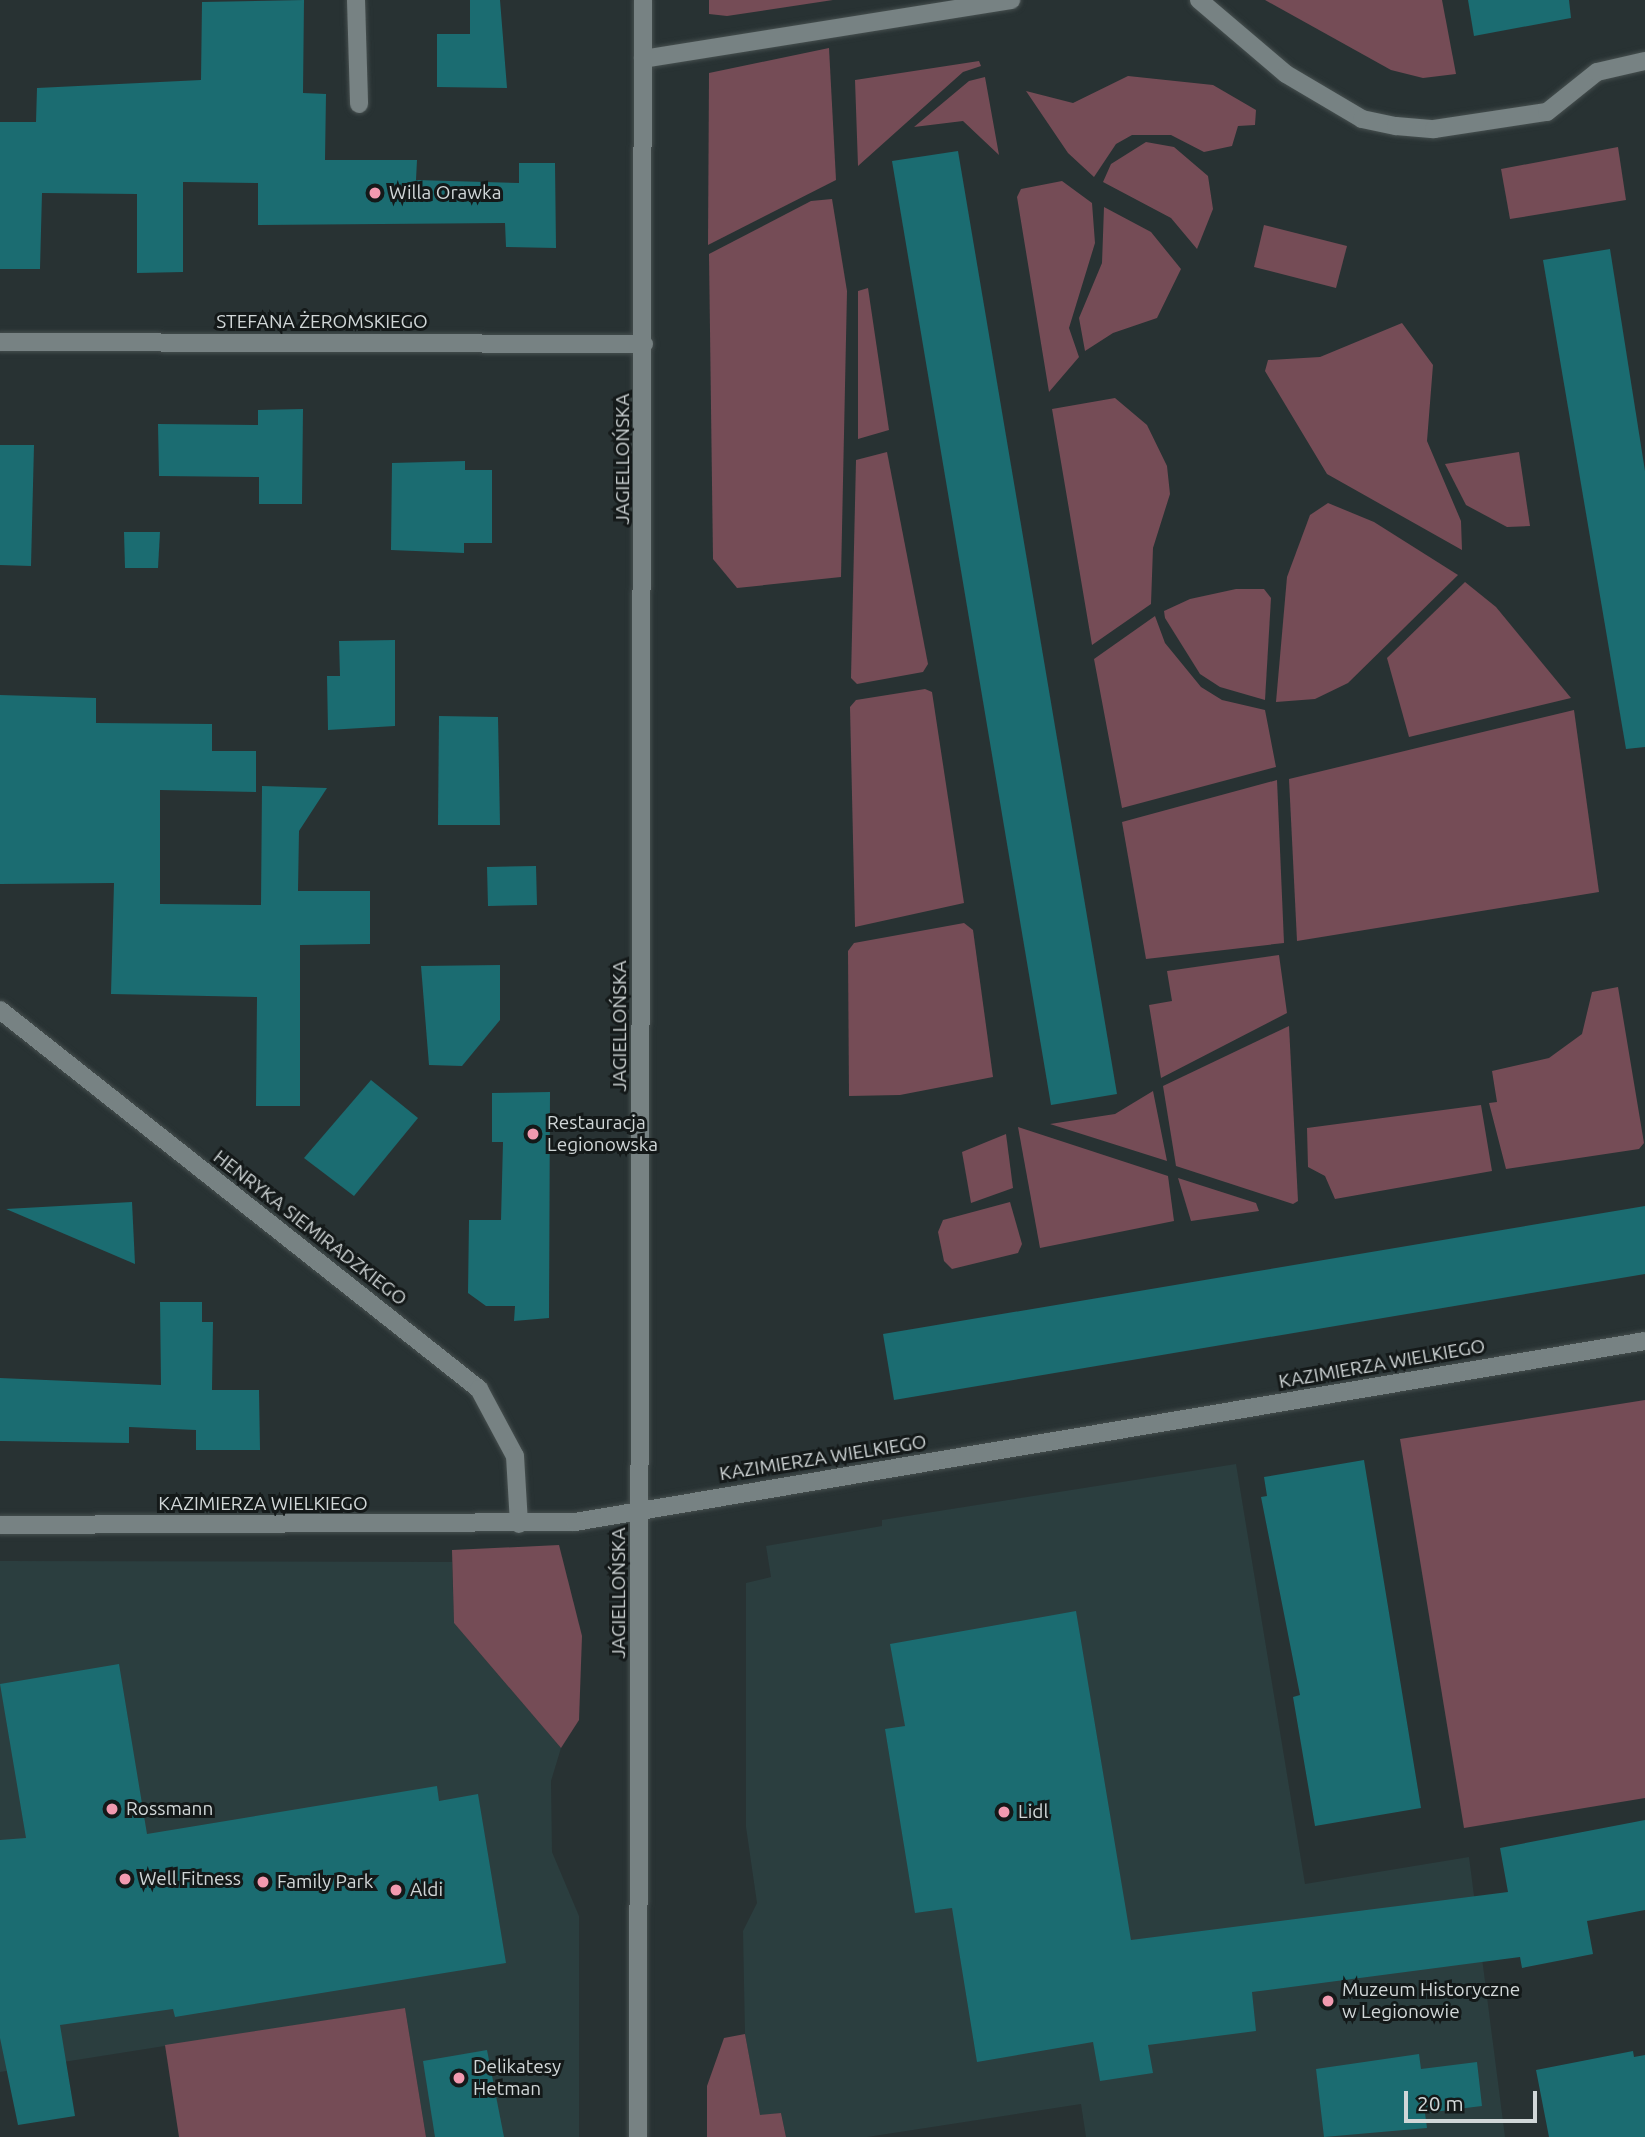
<!DOCTYPE html>
<meta charset="utf-8">
<style>
body{margin:0}
#map{position:relative;width:1645px;height:2137px;overflow:hidden;background:#283233;font-family:Ubuntu,sans-serif}
div>[style]{position:absolute}
[style*='--x']{left:calc(var(--x)*1px);top:calc(var(--y)*1px);width:calc(var(--w)*1px);rotate:calc(var(--a)*1deg)}
.built>*{inset:0;background:#2b3e3f}
.green>*{inset:0;background:#754c56}
.building>*{inset:0;background:#1b6c71}
.roads{filter:drop-shadow(0 0 2px #464f4f) drop-shadow(0 0 2px #464f4f)}
.minor>*{height:18px;margin:-9px;padding:0 9px;transform-origin:9px;border-radius:9px;background:#778283}
.dots>*{width:19px;height:19px;translate:-50% -50%;box-sizing:border-box;border:4px solid #141919;border-radius:50%}
span{translate:-50% -50%;white-space:nowrap;text-align:center;line-height:1.15;-webkit-text-stroke:6px #141919;paint-order:stroke}
.poi-label{font-size:19px;color:#d1d7d8}
.left{translate:0 -50%;text-align:left}
.street-label{font-size:19px;color:#d1d7d8}
.scale{position:absolute;left:1404px;top:2091px;width:133px;height:32px;box-sizing:border-box;border:4px solid #d1d7d8;border-top:0;padding-left:9px;font-size:21px;line-height:24px;white-space:nowrap;color:#d1d7d8;-webkit-text-stroke:5px #141919;paint-order:stroke}
</style>
<div id="map">
<div class="built">
<i style="clip-path:polygon(1236px 1464px,1305px 1884px,1469px 1857px,1505px 2137px,1086px 2137px,1081px 2104px,867px 2137px,786px 2137px,781px 2113px,760px 2116px,745px 2034px,743px 1931px,757px 1903px,746px 1827px,746px 1583px,771px 1577px,766px 1546px,882px 1526px,882px 1520px)"></i>
<i style="clip-path:polygon(0 1561px,452px 1562px,454px 1623px,561px 1748px,551px 1781px,552px 1852px,579px 1916px,579px 2137px,426px 2137px,405px 2008px,0 2072px)"></i>
</div>
<div class="green">
<i style="clip-path:polygon(709px 0,833px 0,727px 16px,709px 14px)"></i>
<i style="clip-path:polygon(1265px 0,1442px 0,1456px 74px,1423px 78px,1391px 70px)"></i>
<i style="clip-path:polygon(829px 48px,836px 180px,708px 245px,709px 73px)"></i>
<i style="clip-path:polygon(979px 61px,981px 66px,963px 72px,858px 166px,855px 80px)"></i>
<i style="clip-path:polygon(1128px 76px,1213px 85px,1256px 110px,1255px 125px,1238px 126px,1232px 146px,1204px 152px,1171px 135px,1132px 135px,1116px 144px,1094px 177px,1068px 153px,1026px 91px,1073px 103px)"></i>
<i style="clip-path:polygon(985px 77px,999px 155px,963px 121px,914px 127px,969px 81px)"></i>
<i style="clip-path:polygon(1146px 142px,1174px 147px,1208px 176px,1213px 209px,1197px 249px,1171px 218px,1103px 182px,1111px 164px)"></i>
<i style="clip-path:polygon(1618px 147px,1626px 200px,1510px 219px,1501px 169px)"></i>
<i style="clip-path:polygon(1062px 181px,1092px 203px,1095px 243px,1069px 328px,1079px 357px,1049px 392px,1017px 197px,1021px 189px)"></i>
<i style="clip-path:polygon(832px 199px,847px 291px,841px 577px,737px 588px,713px 559px,709px 254px,811px 201px)"></i>
<i style="clip-path:polygon(1104px 207px,1151px 232px,1181px 269px,1157px 318px,1113px 333px,1085px 351px,1079px 318px,1102px 263px)"></i>
<i style="clip-path:polygon(1264px 225px,1347px 246px,1336px 288px,1254px 267px)"></i>
<i style="clip-path:polygon(868px 288px,889px 430px,858px 439px,858px 291px)"></i>
<i style="clip-path:polygon(1402px 323px,1433px 365px,1427px 441px,1461px 521px,1462px 550px,1327px 474px,1265px 371px,1268px 360px,1320px 357px)"></i>
<i style="clip-path:polygon(1115px 398px,1147px 425px,1167px 466px,1170px 494px,1153px 548px,1151px 604px,1092px 645px,1052px 409px)"></i>
<i style="clip-path:polygon(887px 452px,928px 664px,923px 672px,857px 684px,851px 678px,856px 460px)"></i>
<i style="clip-path:polygon(1519px 452px,1530px 526px,1507px 527px,1466px 505px,1445px 464px)"></i>
<i style="clip-path:polygon(1328px 503px,1374px 522px,1458px 575px,1348px 683px,1315px 699px,1276px 702px,1287px 577px,1310px 515px)"></i>
<i style="clip-path:polygon(1465px 582px,1496px 607px,1571px 698px,1409px 737px,1387px 658px)"></i>
<i style="clip-path:polygon(1236px 589px,1264px 589px,1271px 598px,1265px 700px,1220px 687px,1200px 674px,1165px 618px,1164px 611px,1190px 599px)"></i>
<i style="clip-path:polygon(1155px 616px,1165px 643px,1201px 687px,1222px 700px,1265px 710px,1276px 767px,1122px 808px,1094px 659px)"></i>
<i style="clip-path:polygon(925px 689px,932px 692px,964px 903px,855px 927px,850px 707px,856px 700px)"></i>
<i style="clip-path:polygon(1574px 710px,1599px 892px,1297px 941px,1289px 779px)"></i>
<i style="clip-path:polygon(1277px 780px,1284px 943px,1146px 959px,1122px 822px)"></i>
<i style="clip-path:polygon(964px 923px,973px 930px,993px 1077px,900px 1095px,849px 1096px,848px 951px,854px 943px)"></i>
<i style="clip-path:polygon(1279px 955px,1287px 1013px,1161px 1078px,1149px 1005px,1172px 1001px,1167px 971px)"></i>
<i style="clip-path:polygon(1618px 987px,1644px 1143px,1639px 1149px,1506px 1169px,1489px 1103px,1497px 1102px,1492px 1071px,1549px 1058px,1582px 1034px,1592px 992px)"></i>
<i style="clip-path:polygon(1289px 1026px,1298px 1201px,1293px 1204px,1176px 1166px,1163px 1086px)"></i>
<i style="clip-path:polygon(1153px 1091px,1167px 1161px,1050px 1124px,1115px 1114px)"></i>
<i style="clip-path:polygon(1481px 1105px,1492px 1171px,1335px 1199px,1325px 1176px,1308px 1167px,1307px 1128px)"></i>
<i style="clip-path:polygon(1018px 1127px,1168px 1176px,1174px 1221px,1040px 1248px)"></i>
<i style="clip-path:polygon(1006px 1134px,1013px 1188px,971px 1203px,962px 1152px)"></i>
<i style="clip-path:polygon(1178px 1178px,1256px 1203px,1259px 1211px,1191px 1221px)"></i>
<i style="clip-path:polygon(1010px 1202px,1022px 1244px,1018px 1253px,952px 1269px,944px 1261px,938px 1232px,943px 1220px)"></i>
<i style="clip-path:polygon(1645px 1400px,1645px 1798px,1464px 1828px,1400px 1439px)"></i>
<i style="clip-path:polygon(559px 1545px,582px 1636px,579px 1720px,561px 1748px,454px 1623px,452px 1550px)"></i>
<i style="clip-path:polygon(405px 2008px,426px 2137px,179px 2137px,165px 2045px)"></i>
<i style="clip-path:polygon(745px 2034px,760px 2115px,781px 2113px,786px 2137px,707px 2137px,707px 2086px,724px 2038px)"></i>
</div>
<div class="building">
<i style="clip-path:polygon(304px 0,303px 93px,326px 94px,325px 160px,417px 160px,416px 180px,519px 183px,519px 163px,555px 163px,556px 248px,506px 247px,505px 223px,258px 225px,258px 183px,183px 182px,183px 272px,137px 273px,137px 194px,42px 193px,40px 269px,0 269px,0 122px,36px 122px,37px 88px,201px 80px,202px 2px)"></i>
<i style="clip-path:polygon(470px 0,500px 0,507px 88px,437px 87px,437px 34px,470px 34px)"></i>
<i style="clip-path:polygon(1468px 0,1569px 0,1571px 18px,1474px 36px)"></i>
<i style="clip-path:polygon(958px 151px,1117px 1094px,1051px 1105px,892px 161px)"></i>
<i style="clip-path:polygon(1610px 249px,1645px 471px,1645px 747px,1626px 749px,1543px 260px)"></i>
<i style="clip-path:polygon(303px 409px,302px 504px,259px 504px,259px 477px,159px 476px,158px 424px,258px 425px,258px 410px)"></i>
<i style="clip-path:polygon(0 445px,34px 445px,31px 566px,0 565px)"></i>
<i style="clip-path:polygon(465px 461px,465px 470px,492px 470px,492px 543px,464px 543px,464px 553px,391px 550px,392px 463px)"></i>
<i style="clip-path:polygon(124px 532px,160px 532px,158px 568px,125px 568px)"></i>
<i style="clip-path:polygon(395px 640px,395px 726px,328px 730px,327px 676px,340px 676px,339px 641px)"></i>
<i style="clip-path:polygon(0 695px,96px 698px,96px 723px,212px 724px,212px 751px,256px 751px,256px 792px,160px 790px,160px 904px,261px 905px,262px 786px,327px 788px,299px 831px,298px 891px,370px 891px,370px 944px,300px 945px,300px 1106px,256px 1106px,257px 997px,111px 994px,114px 883px,0 884px)"></i>
<i style="clip-path:polygon(439px 716px,498px 717px,500px 825px,438px 825px)"></i>
<i style="clip-path:polygon(536px 866px,537px 905px,488px 906px,487px 867px)"></i>
<i style="clip-path:polygon(500px 965px,500px 1020px,462px 1066px,429px 1065px,421px 966px)"></i>
<i style="clip-path:polygon(371px 1080px,418px 1118px,354px 1196px,304px 1158px)"></i>
<i style="clip-path:polygon(550px 1092px,549px 1318px,514px 1321px,515px 1306px,486px 1306px,468px 1293px,469px 1220px,501px 1220px,503px 1142px,492px 1142px,492px 1093px)"></i>
<i style="clip-path:polygon(132px 1202px,135px 1264px,6px 1209px)"></i>
<i style="clip-path:polygon(1645px 1206px,1645px 1274px,894px 1400px,883px 1334px)"></i>
<i style="clip-path:polygon(160px 1302px,202px 1302px,202px 1322px,213px 1322px,212px 1390px,259px 1390px,260px 1450px,196px 1450px,196px 1430px,129px 1427px,129px 1443px,0 1441px,0 1378px,161px 1385px)"></i>
<i style="clip-path:polygon(1364px 1460px,1421px 1808px,1315px 1826px,1293px 1697px,1300px 1695px,1261px 1497px,1267px 1496px,1264px 1477px)"></i>
<i style="clip-path:polygon(1076px 1611px,1131px 1940px,1508px 1892px,1500px 1848px,1645px 1820px,1645px 1910px,1587px 1921px,1593px 1954px,1522px 1968px,1520px 1957px,1252px 1992px,1256px 2031px,1148px 2045px,1153px 2073px,1100px 2081px,1093px 2042px,977px 2062px,952px 1908px,915px 1913px,885px 1729px,905px 1726px,890px 1644px)"></i>
<i style="clip-path:polygon(119px 1664px,147px 1834px,437px 1786px,439px 1801px,478px 1794px,506px 1963px,175px 2017px,173px 2009px,60px 2025px,75px 2116px,18px 2125px,0 2038px,0 1840px,26px 1838px,0 1684px)"></i>
<i style="clip-path:polygon(487px 2050px,504px 2137px,435px 2137px,423px 2061px)"></i>
<i style="clip-path:polygon(1633px 2051px,1634px 2057px,1645px 2055px,1645px 2137px,1549px 2137px,1536px 2070px)"></i>
<i style="clip-path:polygon(1419px 2054px,1421px 2069px,1477px 2062px,1482px 2106px,1425px 2113px,1427px 2128px,1324px 2137px,1316px 2069px)"></i>
</div>
<div class="roads">
<div class="minor">
<i style="--x:356;--y:0;--w:104;--a:88.3"></i>
<i style="--x:1199;--y:0;--w:114;--a:40.4"></i>
<i style="--x:1286;--y:74;--w:88;--a:30.6"></i>
<i style="--x:1362;--y:119;--w:35;--a:12"></i>
<i style="--x:1396;--y:126;--w:38;--a:5"></i>
<i style="--x:1434;--y:129;--w:114;--a:-8.6"></i>
<i style="--x:1547;--y:112;--w:64;--a:-38.7"></i>
<i style="--x:1597;--y:72;--w:49;--a:-12.9"></i>
<i style="--x:643;--y:59;--w:373;--a:-9.1"></i>
<i style="--x:0;--y:342;--w:644;--a:0.18"></i>
<i style="--x:0;--y:1010;--w:611;--a:38.35"></i>
<i style="--x:479;--y:1389;--w:76;--a:61.8"></i>
<i style="--x:515;--y:1456;--w:68;--a:86.6"></i>
<i style="--x:0;--y:1525;--w:575;--a:-0.3"></i>
<i style="--x:575;--y:1522;--w:1085;--a:-9.6"></i>
<i style="--x:638;--y:2137;--w:2137;--a:-89.87"></i>
</div>
</div>
<div class="dots">
<i style="left:375px;top:193px;background:#f29ab0"></i>
<i style="left:533px;top:1134px;background:#f29ab0"></i>
<i style="left:112px;top:1809px;background:#f29ab0"></i>
<i style="left:1004px;top:1812px;background:#f29ab0"></i>
<i style="left:125px;top:1879px;background:#f29ab0"></i>
<i style="left:263px;top:1882px;background:#f29ab0"></i>
<i style="left:396px;top:1890px;background:#f29ab0"></i>
<i style="left:1328px;top:2001px;background:#f29ab0"></i>
<i style="left:459px;top:2078px;background:#f29ab0"></i>
</div>
<div class="poi-label">
<span class="left" style="left:389px;top:193px">Willa Orawka</span>
<span class="left" style="left:547px;top:1134px">Restauracja<br>Legionowska</span>
<span class="left" style="left:126px;top:1809px">Rossmann</span>
<span class="left" style="left:1018px;top:1812px">Lidl</span>
<span class="left" style="left:139px;top:1879px">Well Fitness</span>
<span class="left" style="left:277px;top:1882px">Family Park</span>
<span class="left" style="left:410px;top:1890px">Aldi</span>
<span class="left" style="left:1342px;top:2001px">Muzeum Historyczne<br>w Legionowie</span>
<span class="left" style="left:473px;top:2078px">Delikatesy<br>Hetman</span>
</div>
<div class="street-label">
<span style="left:322px;top:322px">STEFANA ŻEROMSKIEGO</span>
<span style="left:623px;top:459px;rotate:-90deg">JAGIELLOŃSKA</span>
<span style="left:620px;top:1026px;rotate:-90deg">JAGIELLOŃSKA</span>
<span style="left:310px;top:1228px;rotate:38deg">HENRYKA SIEMIRADZKIEGO</span>
<span style="left:1382px;top:1364px;rotate:-10deg">KAZIMIERZA WIELKIEGO</span>
<span style="left:823px;top:1458px;rotate:-9deg">KAZIMIERZA WIELKIEGO</span>
<span style="left:263px;top:1504px">KAZIMIERZA WIELKIEGO</span>
<span style="left:619px;top:1593px;rotate:-90deg">JAGIELLOŃSKA</span>
</div>
<div class="scale">20 m</div>
</div>
